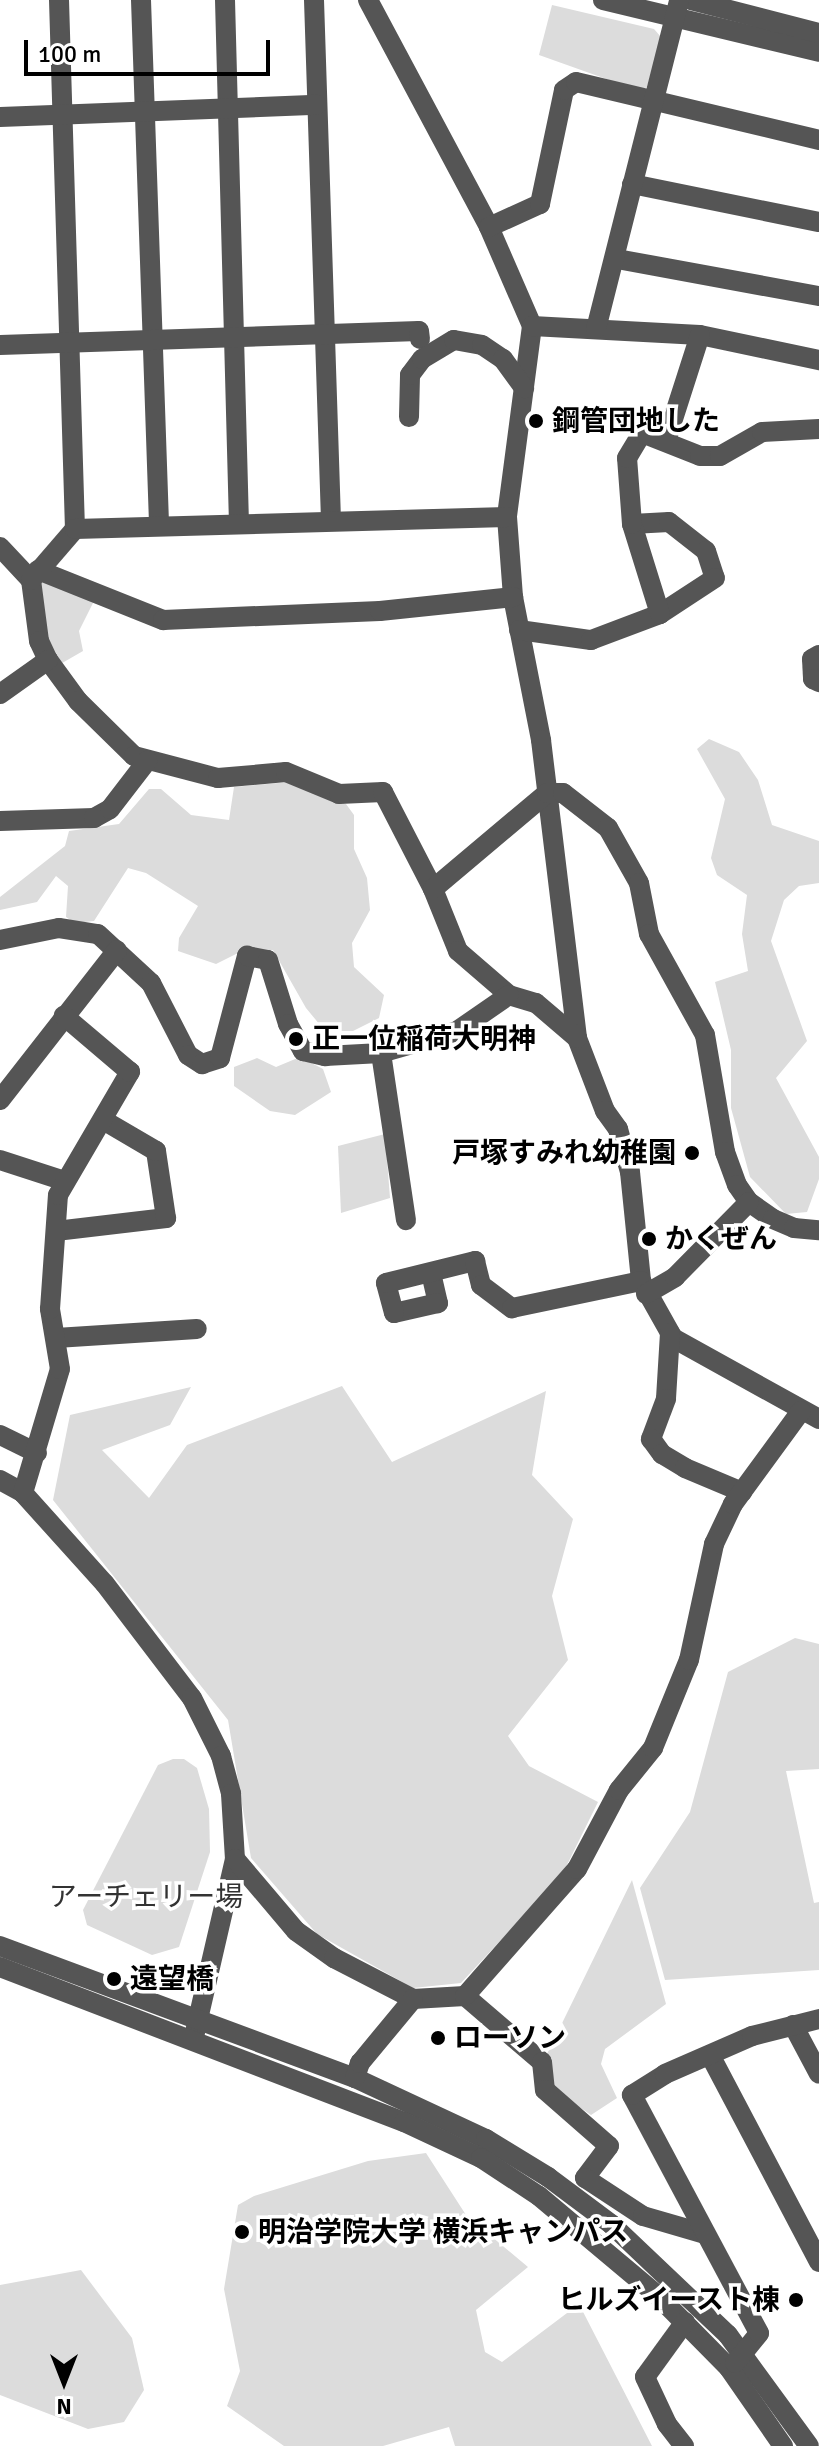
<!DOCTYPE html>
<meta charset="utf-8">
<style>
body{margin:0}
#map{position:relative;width:819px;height:2446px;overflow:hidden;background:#fff;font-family:Signika,"Noto Sans JP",sans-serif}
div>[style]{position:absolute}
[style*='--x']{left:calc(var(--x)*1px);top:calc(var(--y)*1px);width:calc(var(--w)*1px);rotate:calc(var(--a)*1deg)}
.green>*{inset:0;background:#dcdcdc}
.minor>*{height:20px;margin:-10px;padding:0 10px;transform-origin:10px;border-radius:10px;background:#555}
.dots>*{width:22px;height:22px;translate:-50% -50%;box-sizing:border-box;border:4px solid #fff;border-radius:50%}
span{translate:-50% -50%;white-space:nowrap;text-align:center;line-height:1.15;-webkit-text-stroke:7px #fff;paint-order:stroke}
.poi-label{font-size:28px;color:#000;font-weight:700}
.left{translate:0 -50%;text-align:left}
.right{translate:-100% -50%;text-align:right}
.park-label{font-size:28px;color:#333}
.north{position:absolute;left:24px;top:2342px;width:80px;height:80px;-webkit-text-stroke:6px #fff;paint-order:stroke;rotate:180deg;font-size:22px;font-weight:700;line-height:32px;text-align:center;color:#000}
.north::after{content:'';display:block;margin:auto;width:28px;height:36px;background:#000;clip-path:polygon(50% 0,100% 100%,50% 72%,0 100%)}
.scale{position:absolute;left:24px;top:40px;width:246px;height:36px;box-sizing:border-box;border:4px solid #000;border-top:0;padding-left:10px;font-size:24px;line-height:28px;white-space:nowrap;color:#000;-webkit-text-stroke:6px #fff;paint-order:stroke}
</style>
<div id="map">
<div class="green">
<i style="clip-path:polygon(552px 5px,654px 29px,661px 37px,647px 87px,640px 91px,539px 55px)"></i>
<i style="clip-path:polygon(41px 577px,96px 597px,79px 631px,83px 651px,57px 666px,41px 631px)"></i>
<i style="clip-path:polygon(709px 739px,739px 752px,758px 780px,772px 825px,819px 841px,819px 883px,799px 886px,784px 900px,771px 941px,807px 1041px,776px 1078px,819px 1157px,819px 1179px,807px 1212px,786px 1214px,750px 1177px,731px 1108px,731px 1050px,715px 982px,748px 971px,742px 934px,747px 895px,717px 875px,711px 858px,725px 799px,697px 749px)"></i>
<i style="clip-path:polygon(289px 782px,346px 804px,354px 815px,354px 849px,367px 878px,370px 910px,352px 943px,354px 967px,384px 995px,379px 1018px,353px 1031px,325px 1031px,306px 1008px,273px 950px,244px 950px,216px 964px,178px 951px,179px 938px,198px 906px,146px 873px,128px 868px,94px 921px,75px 923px,66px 917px,68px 886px,56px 876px,37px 902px,0 910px,0 897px,65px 846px,69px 831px,119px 824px,149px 789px,161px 789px,191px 815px,229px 820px,234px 787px)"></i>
<i style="clip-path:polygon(300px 1057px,323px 1069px,331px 1092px,295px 1115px,270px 1111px,234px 1086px,234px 1067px,257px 1058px,276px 1067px)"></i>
<i style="clip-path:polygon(385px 1134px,390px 1198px,341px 1213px,338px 1146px)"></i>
<i style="clip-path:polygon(342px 1386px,392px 1462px,546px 1391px,532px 1475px,573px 1519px,552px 1596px,568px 1660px,508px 1736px,529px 1766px,598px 1802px,563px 1873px,461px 1983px,413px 1988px,317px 1934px,251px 1858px,228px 1720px,53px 1500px,70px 1415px,191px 1387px,170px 1425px,102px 1450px,149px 1498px,187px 1445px)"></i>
<i style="clip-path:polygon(795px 1638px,819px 1644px,819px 1769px,786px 1771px,814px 1903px,819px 1902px,819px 1970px,665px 1980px,640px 1888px,690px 1812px,728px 1672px)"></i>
<i style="clip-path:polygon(173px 1759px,184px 1759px,197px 1768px,209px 1809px,210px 1852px,179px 1947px,152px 1955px,87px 1925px,83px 1910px,158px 1765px)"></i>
<i style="clip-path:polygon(632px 1880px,666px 2004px,605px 2049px,601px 2064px,617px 2098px,591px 2115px,550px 2087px,546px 2056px)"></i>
<i style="clip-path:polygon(426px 2153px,466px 2215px,528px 2267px,476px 2310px,485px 2352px,502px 2362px,579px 2304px,652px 2446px,455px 2446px,449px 2427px,383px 2446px,284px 2446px,227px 2406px,240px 2371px,224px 2289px,238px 2205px,254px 2196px,368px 2161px)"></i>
<i style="clip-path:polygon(81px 2270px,132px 2338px,144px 2390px,124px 2422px,88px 2429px,0 2395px,0 2285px)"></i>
</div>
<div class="minor">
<i style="--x:59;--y:0;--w:529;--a:88.27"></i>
<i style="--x:141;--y:0;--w:524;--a:88.03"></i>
<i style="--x:225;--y:0;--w:523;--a:88.47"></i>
<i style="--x:314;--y:0;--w:520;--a:88.13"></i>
<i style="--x:368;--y:0;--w:257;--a:61.9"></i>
<i style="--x:489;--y:227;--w:108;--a:66.5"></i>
<i style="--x:532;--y:326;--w:193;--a:97.5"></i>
<i style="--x:507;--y:517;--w:80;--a:85.7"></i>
<i style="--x:513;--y:597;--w:146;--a:78.9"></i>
<i style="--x:541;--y:740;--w:300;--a:83.1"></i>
<i style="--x:577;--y:1038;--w:78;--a:69"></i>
<i style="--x:605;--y:1111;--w:22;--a:54"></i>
<i style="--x:618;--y:1129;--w:45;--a:74.4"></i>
<i style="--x:630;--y:1172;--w:110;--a:84.2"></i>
<i style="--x:641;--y:1281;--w:65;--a:60.7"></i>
<i style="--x:673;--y:1338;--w:167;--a:29"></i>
<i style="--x:603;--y:0;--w:222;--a:13.5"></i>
<i style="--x:691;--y:0;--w:132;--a:14.5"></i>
<i style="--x:0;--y:117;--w:317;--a:-2.2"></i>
<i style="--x:632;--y:184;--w:191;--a:11.5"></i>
<i style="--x:489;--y:227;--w:56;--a:-24.3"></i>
<i style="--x:540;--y:204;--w:116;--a:-78.1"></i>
<i style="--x:564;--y:90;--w:14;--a:-34"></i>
<i style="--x:576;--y:82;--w:250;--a:13.4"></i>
<i style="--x:617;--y:259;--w:205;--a:10.4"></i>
<i style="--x:532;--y:326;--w:168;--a:3.1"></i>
<i style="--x:700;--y:335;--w:122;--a:11.9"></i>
<i style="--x:596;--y:329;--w:339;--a:-75.8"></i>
<i style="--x:0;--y:345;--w:419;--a:-1.9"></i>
<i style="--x:419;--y:331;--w:8;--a:83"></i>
<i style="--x:409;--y:417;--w:42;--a:-88.6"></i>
<i style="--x:410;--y:375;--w:20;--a:-53"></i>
<i style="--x:422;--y:359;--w:37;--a:-31"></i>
<i style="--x:454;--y:340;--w:28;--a:10"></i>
<i style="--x:482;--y:345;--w:25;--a:34"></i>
<i style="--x:503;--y:359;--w:36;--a:54"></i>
<i style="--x:666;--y:441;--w:111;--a:-72.2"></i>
<i style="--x:632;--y:524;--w:37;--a:-3"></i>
<i style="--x:669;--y:522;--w:47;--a:38.1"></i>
<i style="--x:706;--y:551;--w:28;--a:72"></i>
<i style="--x:715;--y:578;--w:66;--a:146.8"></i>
<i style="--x:0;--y:547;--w:45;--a:46.8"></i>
<i style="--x:31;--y:580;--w:62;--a:82.5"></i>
<i style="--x:39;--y:641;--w:21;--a:65"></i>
<i style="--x:48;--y:660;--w:51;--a:53.8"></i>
<i style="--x:78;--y:701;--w:78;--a:44.5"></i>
<i style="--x:134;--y:756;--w:87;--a:14.7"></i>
<i style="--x:218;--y:778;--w:68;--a:-5"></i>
<i style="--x:286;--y:772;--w:57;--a:22.5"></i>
<i style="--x:339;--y:794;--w:44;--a:-2.6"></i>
<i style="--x:383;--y:792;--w:109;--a:62.7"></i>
<i style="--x:433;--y:889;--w:67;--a:68"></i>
<i style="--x:458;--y:951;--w:67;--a:40.8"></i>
<i style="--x:509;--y:995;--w:28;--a:17"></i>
<i style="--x:536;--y:1003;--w:54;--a:40.5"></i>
<i style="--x:38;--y:570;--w:135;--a:21.8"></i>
<i style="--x:163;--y:620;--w:217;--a:-2.4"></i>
<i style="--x:380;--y:611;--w:134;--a:-6"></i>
<i style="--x:31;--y:580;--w:67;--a:-49.2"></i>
<i style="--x:75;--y:529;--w:432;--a:-1.6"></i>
<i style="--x:519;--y:630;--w:73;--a:7.9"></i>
<i style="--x:591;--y:640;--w:74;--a:-20.6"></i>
<i style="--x:660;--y:614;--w:94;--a:-107.3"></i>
<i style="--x:632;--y:524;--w:66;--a:-94.3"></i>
<i style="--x:627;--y:458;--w:29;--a:-59"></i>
<i style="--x:642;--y:433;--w:62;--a:21.6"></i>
<i style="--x:700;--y:456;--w:20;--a:0"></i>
<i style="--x:720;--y:456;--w:48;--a:-29.7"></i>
<i style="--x:762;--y:432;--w:57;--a:-3"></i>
<i style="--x:819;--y:655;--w:8;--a:150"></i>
<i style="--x:812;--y:659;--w:20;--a:87"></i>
<i style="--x:813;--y:679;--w:7;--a:27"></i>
<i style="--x:0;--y:694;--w:59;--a:-35.3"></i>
<i style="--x:0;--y:821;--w:94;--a:-1.8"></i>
<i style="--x:94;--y:818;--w:18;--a:-29"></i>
<i style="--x:110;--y:809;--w:61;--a:-52.4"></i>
<i style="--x:433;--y:889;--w:149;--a:-40.1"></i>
<i style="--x:547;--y:793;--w:16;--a:0"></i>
<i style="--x:563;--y:793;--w:57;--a:37.9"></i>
<i style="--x:608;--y:828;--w:63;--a:60.6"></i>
<i style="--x:639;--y:883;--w:52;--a:78.9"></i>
<i style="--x:649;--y:934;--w:115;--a:61"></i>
<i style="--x:705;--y:1035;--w:119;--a:80.3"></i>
<i style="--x:725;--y:1152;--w:35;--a:70"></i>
<i style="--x:737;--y:1185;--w:21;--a:55"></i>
<i style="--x:749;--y:1202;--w:29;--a:35"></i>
<i style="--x:773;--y:1219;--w:23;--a:23"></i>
<i style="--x:794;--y:1228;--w:25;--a:5"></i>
<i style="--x:0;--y:940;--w:60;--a:-11.5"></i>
<i style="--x:59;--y:928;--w:39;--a:9"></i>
<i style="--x:98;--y:934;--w:72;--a:42.8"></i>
<i style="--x:151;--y:983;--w:81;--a:62.8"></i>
<i style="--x:188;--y:1055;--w:17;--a:33"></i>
<i style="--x:202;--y:1064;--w:19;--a:-18"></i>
<i style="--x:220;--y:1058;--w:106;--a:-75.2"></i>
<i style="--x:247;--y:956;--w:21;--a:11"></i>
<i style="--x:268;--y:960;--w:67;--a:72.6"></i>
<i style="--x:288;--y:1024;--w:31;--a:61"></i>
<i style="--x:303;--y:1051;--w:23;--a:13"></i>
<i style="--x:325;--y:1056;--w:56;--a:-3.1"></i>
<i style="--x:381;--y:1053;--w:79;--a:-16.1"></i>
<i style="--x:457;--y:1031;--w:63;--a:-34.7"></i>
<i style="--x:381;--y:1053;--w:169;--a:81.5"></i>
<i style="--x:0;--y:1100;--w:190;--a:-52"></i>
<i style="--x:0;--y:1160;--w:68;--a:17.9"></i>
<i style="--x:56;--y:1231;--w:111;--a:-6.7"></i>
<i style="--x:166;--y:1218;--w:68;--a:-98.5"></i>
<i style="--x:156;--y:1151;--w:61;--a:-149.7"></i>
<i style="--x:431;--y:1273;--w:31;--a:77"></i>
<i style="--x:438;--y:1303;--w:45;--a:167.2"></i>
<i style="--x:394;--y:1313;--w:31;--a:-105"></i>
<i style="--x:386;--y:1283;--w:92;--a:-13.9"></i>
<i style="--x:475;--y:1261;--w:25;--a:76"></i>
<i style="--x:481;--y:1285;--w:39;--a:37"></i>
<i style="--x:512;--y:1308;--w:132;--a:-11.8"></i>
<i style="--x:646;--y:1294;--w:34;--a:-30"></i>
<i style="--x:675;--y:1277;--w:105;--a:-45.4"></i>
<i style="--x:670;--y:1333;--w:66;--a:93.5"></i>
<i style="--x:666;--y:1399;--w:43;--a:110.6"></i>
<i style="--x:651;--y:1439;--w:19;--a:54"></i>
<i style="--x:662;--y:1454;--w:27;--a:31"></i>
<i style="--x:685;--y:1468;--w:62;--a:22.8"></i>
<i style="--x:56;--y:1338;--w:141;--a:-3.7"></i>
<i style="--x:0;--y:1435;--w:41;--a:25.9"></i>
<i style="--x:0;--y:1480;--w:26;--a:29"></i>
<i style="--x:23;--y:1493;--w:122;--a:48"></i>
<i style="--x:105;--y:1584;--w:143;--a:52.7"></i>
<i style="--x:192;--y:1698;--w:65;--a:63.4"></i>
<i style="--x:221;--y:1756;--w:39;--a:75"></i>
<i style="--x:231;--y:1794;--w:65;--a:86.5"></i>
<i style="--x:235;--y:1859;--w:178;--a:103"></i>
<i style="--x:23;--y:1493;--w:129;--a:-73.4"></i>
<i style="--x:60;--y:1369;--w:61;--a:-99.5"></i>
<i style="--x:50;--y:1309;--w:114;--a:-86"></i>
<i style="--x:58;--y:1195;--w:143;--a:-59.7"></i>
<i style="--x:130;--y:1072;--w:87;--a:-139.7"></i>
<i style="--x:235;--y:1859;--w:94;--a:49.7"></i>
<i style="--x:296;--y:1931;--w:47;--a:35.4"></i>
<i style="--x:334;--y:1958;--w:89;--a:27.4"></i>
<i style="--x:413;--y:1999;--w:52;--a:-3.3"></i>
<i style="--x:465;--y:1996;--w:101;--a:40.6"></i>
<i style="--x:542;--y:2062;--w:28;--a:84"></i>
<i style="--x:545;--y:2090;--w:85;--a:41.2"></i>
<i style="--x:609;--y:2146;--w:40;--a:127"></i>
<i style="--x:585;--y:2178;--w:69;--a:33.2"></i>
<i style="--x:643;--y:2216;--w:65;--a:16.2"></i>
<i style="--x:0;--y:1946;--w:379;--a:20.4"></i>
<i style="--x:355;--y:2078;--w:145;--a:25"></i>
<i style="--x:486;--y:2139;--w:73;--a:31.5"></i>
<i style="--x:548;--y:2177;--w:79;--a:36.7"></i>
<i style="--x:611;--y:2224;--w:161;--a:43.5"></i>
<i style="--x:728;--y:2335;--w:137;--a:53.9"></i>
<i style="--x:0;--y:1967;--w:433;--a:21"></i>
<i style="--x:404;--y:2122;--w:85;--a:25.1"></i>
<i style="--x:481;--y:2158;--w:69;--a:33.2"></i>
<i style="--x:539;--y:2196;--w:154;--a:40"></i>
<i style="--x:657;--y:2295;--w:103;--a:45.4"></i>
<i style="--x:729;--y:2368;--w:95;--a:55.3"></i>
<i style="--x:465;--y:1996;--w:169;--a:-48.6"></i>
<i style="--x:577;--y:1869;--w:89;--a:-62"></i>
<i style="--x:619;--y:1790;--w:54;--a:-51"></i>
<i style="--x:653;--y:1748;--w:95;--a:-67.8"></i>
<i style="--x:689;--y:1660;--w:119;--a:-77.8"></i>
<i style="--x:714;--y:1544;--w:44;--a:-64.6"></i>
<i style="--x:733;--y:1504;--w:115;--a:-53.8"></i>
<i style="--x:793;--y:2025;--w:55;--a:62"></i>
<i style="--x:710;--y:2055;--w:234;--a:62.2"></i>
<i style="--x:355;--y:2078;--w:16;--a:-72"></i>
<i style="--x:360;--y:2063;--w:83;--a:-50.4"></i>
<i style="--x:735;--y:2363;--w:38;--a:-51"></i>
<i style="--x:759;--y:2333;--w:270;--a:-118.1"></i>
<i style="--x:632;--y:2095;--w:39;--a:-32"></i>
<i style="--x:665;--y:2074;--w:95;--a:-23.6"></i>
<i style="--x:752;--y:2036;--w:69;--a:-14.2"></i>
<i style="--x:684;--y:2446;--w:28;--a:-128"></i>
<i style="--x:667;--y:2424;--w:52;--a:-115.1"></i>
<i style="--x:645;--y:2377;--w:68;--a:-54"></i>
</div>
<div class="dots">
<i style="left:536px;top:421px;background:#000"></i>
<i style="left:296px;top:1039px;background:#000"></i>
<i style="left:692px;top:1153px;background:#000"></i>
<i style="left:649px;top:1239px;background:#000"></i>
<i style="left:114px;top:1979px;background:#000"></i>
<i style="left:438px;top:2038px;background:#000"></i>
<i style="left:242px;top:2232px;background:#000"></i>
<i style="left:796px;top:2300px;background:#000"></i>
</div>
<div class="poi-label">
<span class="left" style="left:552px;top:421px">鋼管団地した</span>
<span class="left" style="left:312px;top:1039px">正一位稲荷大明神</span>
<span class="right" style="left:676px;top:1153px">戸塚すみれ幼稚園</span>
<span class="left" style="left:665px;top:1239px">かくぜん</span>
<span class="left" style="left:130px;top:1979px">遠望橋</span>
<span class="left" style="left:454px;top:2038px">ローソン</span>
<span class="left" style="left:258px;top:2232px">明治学院大学 横浜キャンパス</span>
<span class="right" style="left:780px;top:2300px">ヒルズイースト棟</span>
</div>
<div class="park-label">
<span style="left:146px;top:1897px">アーチェリー場</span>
</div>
<div class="north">N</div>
<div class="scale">100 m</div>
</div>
